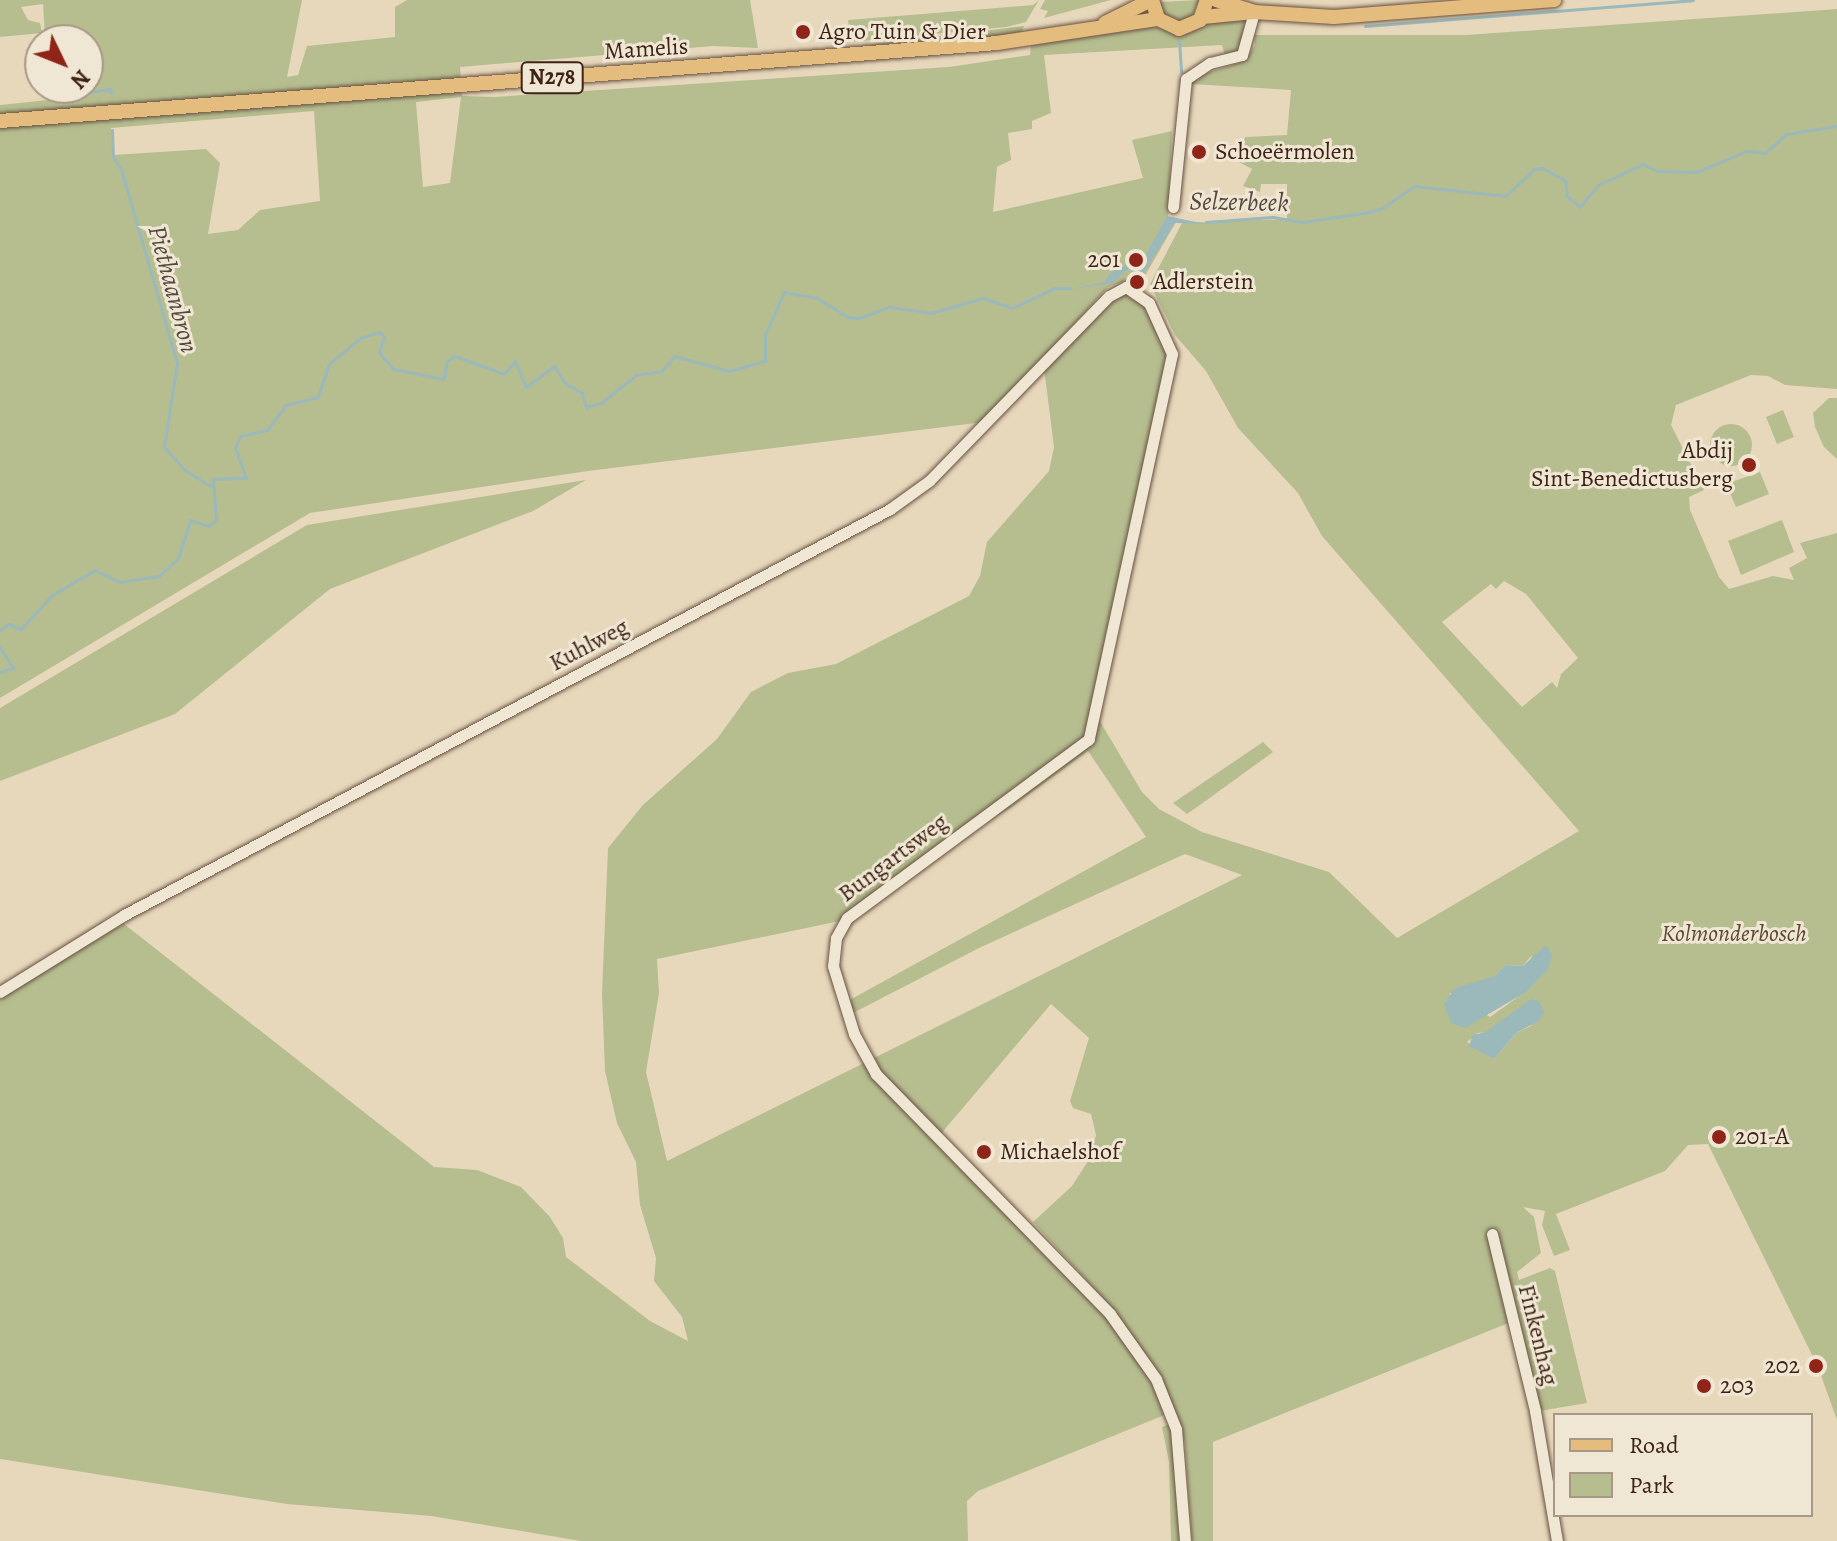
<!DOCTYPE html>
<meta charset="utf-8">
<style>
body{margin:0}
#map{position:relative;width:1837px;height:1541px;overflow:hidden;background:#e7d8bc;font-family:Alegreya,serif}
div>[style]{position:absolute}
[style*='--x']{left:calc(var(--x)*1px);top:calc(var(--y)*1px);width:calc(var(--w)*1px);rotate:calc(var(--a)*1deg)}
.green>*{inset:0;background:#b6be90}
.round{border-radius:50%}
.water>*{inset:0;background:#9bb8bb}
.stream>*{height:3px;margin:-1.5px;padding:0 1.5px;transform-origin:1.5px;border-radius:1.5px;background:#9bb8bb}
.roads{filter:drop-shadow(0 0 2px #685040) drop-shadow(0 0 2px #685040)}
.minor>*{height:11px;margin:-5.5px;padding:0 5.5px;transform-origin:5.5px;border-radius:5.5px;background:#efe6d3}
.major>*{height:14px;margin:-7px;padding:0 7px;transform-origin:7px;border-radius:7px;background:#e4bc7e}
.dots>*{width:22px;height:22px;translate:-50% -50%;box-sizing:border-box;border:4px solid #efe6d3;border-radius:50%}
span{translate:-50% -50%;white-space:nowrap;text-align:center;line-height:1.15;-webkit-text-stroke:6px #efe6d3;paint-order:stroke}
.shield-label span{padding:2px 6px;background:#efe6d3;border:2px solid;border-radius:6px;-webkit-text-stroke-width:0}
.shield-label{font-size:22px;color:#3e2316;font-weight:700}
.poi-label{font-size:24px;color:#3e2316}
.left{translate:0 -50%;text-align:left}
.right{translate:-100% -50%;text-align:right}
.street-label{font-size:24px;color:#3e2316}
.park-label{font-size:24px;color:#5c4a34;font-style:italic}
.water-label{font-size:26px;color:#55483f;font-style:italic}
.legend{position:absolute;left:1553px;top:1413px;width:260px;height:104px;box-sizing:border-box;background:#efe6d3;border:2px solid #a89887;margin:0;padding:10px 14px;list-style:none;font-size:24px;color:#3e2316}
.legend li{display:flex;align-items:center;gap:16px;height:40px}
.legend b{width:40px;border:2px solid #a89887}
.north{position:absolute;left:24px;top:24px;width:80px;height:80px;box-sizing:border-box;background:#efe6d3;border:2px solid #a89887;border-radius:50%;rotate:133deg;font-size:22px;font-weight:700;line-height:32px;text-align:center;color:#3e2316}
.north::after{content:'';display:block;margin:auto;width:28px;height:36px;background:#8f2418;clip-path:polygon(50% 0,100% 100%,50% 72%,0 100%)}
</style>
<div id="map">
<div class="green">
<i style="clip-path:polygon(evenodd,0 0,302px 0,287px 77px,298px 75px,307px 46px,395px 37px,395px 7px,407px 0,750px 0,758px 48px,713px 46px,460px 67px,462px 96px,494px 97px,949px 67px,1030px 55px,1031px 46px,1145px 24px,1244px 19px,1242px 48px,1236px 53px,1225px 55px,1222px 45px,1044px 55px,1051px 113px,1032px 121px,1032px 129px,1008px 133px,1011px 160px,997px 167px,993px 212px,1143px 178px,1132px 140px,1172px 131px,1168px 219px,1176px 222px,1146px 274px,1108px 287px,984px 422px,588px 471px,310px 513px,0 698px,0 105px,67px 98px,67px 88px,88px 88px,88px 40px,45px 37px,43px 4px,21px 7px,28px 20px,40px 23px,42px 33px,0 37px,0 0,461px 97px,450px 183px,423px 187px,416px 102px,461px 97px,0 0,314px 111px,320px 201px,260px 210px,238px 230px,208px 234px,220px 163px,206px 149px,114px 155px,111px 128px,314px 111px)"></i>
<i style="clip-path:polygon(1039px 0,1026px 22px,1006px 27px,841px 43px,841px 38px,850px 37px,848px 20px,1033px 5px)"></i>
<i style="clip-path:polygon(1045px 0,1111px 0,1044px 18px,1048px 11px,1040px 9px)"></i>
<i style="clip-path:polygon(1199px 0,1192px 17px,1181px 21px,1164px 14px,1160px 2px)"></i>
<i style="clip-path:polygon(evenodd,1837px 9px,1837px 389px,1785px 385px,1768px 376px,1751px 375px,1676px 405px,1671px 425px,1704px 490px,1689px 497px,1690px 510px,1719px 577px,1729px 589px,1773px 576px,1794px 580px,1789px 568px,1807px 558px,1800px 543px,1837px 533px,1837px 1420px,1818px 1367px,1708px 1144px,1688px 1145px,1665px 1171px,1556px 1214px,1570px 1250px,1554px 1256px,1542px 1225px,1545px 1211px,1523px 1207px,1534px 1217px,1541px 1253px,1517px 1272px,1519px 1280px,1550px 1268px,1555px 1271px,1587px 1403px,1539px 1411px,1516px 1320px,1213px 1442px,1213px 1541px,1192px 1541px,1185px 1442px,1161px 1377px,1115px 1311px,1033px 1222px,1072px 1186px,1090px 1158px,1096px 1135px,1091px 1114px,1073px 1108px,1070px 1101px,1089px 1038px,1051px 1004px,939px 1136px,1107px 1317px,1153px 1381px,1167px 1414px,978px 1491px,967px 1501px,968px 1541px,581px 1541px,431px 1516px,287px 1504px,0 1459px,0 998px,119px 920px,434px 1167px,477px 1170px,521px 1187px,550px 1217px,563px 1238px,566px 1257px,650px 1321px,688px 1341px,682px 1317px,654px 1281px,656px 1258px,640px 1205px,636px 1162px,617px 1123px,605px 1071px,602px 994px,608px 848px,643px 805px,717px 739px,751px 692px,788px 673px,836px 664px,969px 596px,980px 576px,987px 542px,1049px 471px,1054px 447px,1044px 368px,1121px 292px,1144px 306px,1168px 352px,1098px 718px,1142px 792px,1159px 809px,1202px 832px,1329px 872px,1397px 938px,1579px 831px,1322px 536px,1298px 493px,1238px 428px,1206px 371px,1175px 335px,1150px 284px,1182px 223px,1287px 219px,1287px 184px,1261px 184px,1260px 192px,1243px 186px,1252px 169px,1237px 161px,1245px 137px,1287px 135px,1291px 90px,1190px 84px,1197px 76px,1245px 61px,1255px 45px,1254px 35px,1466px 35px,1837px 9px,1504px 581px,1526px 594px,1578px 658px,1561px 674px,1557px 688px,1552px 682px,1522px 707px,1442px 622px,1491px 584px,1496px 589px,1504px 581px,1837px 9px,1088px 751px,1146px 837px,846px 1002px,851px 1014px,981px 947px,1185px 854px,1242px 875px,667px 1161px,646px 1072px,659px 993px,657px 959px,840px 921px,931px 852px,1009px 809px,1088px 751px,1837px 9px,1532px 955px,1518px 997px,1490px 1017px,1449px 994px,1495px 976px,1505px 965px,1523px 966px,1532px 955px,1837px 9px,1533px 1025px,1516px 1033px,1494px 1059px,1467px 1042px,1478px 1033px,1533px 1025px)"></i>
<i style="clip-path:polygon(1024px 26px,1021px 33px,1008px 36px,857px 46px)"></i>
<i style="clip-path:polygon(1829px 398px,1837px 398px,1837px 459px,1824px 447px,1815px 427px,1813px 413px)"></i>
<i style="clip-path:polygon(1783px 410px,1794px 437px,1777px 444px,1766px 417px)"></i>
<i class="round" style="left:1710px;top:424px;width:42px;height:42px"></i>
<i style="clip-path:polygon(1760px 472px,1769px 494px,1736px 507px,1726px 484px)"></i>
<i style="clip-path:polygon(586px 480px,533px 511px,330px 589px,175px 714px,0 781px,0 708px,307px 525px)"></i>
<i style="clip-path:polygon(1782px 520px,1794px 552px,1741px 575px,1728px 541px)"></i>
<i style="clip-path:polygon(1263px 742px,1273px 752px,1200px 805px,1187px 814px,1173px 803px)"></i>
<i style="clip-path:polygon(1170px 1424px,1175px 1444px,1183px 1541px,1171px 1541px,1169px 1462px,1162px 1427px)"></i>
</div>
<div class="water">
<i style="clip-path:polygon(1167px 216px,1206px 224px,1175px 223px,1141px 277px,1128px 269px,1112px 283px,1068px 290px,1104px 282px,1113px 270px,1144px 258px)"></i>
<i style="clip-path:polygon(1546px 945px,1552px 955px,1548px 969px,1526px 992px,1465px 1028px,1451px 1023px,1444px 1004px,1455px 988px,1495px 976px,1505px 965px,1523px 966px)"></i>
<i style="clip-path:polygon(1531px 999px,1539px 1001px,1544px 1012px,1539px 1021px,1516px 1033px,1494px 1059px,1469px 1046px,1472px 1036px,1487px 1031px)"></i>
</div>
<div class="stream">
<i style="--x:1365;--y:26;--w:329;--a:-4.5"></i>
<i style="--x:1179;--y:41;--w:31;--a:86"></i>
<i style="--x:70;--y:95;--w:41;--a:-8.3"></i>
<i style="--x:111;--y:89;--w:4;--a:90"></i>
<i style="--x:112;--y:130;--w:27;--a:88"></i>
<i style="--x:113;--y:157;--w:14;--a:56"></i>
<i style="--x:121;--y:169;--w:202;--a:73.9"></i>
<i style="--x:177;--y:363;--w:85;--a:98.8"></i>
<i style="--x:164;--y:447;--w:31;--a:48"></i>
<i style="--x:185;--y:470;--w:31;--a:32"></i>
<i style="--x:1206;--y:222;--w:67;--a:-4.3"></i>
<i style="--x:1273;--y:217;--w:29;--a:10"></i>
<i style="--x:1302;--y:222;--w:62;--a:-8.4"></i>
<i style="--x:1363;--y:213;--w:18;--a:-13"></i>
<i style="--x:1381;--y:209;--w:40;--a:-34.9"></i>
<i style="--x:1414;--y:186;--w:93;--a:6.2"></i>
<i style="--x:1506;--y:196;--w:39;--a:-44"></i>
<i style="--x:1534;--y:169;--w:8;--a:-7"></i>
<i style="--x:1542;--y:168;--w:26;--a:28"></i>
<i style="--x:1565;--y:180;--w:16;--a:83"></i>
<i style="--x:1567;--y:196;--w:17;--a:40"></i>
<i style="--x:1580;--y:207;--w:28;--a:-51"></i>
<i style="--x:1598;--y:185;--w:50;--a:-25"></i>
<i style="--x:1643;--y:164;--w:16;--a:27"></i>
<i style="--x:1657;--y:171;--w:40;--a:1.4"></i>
<i style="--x:1697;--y:172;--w:53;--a:-23.2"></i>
<i style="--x:1746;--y:151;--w:19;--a:6"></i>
<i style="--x:1765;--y:153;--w:28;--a:-42"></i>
<i style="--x:1786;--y:134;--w:52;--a:-8.9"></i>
<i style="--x:0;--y:630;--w:11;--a:-34"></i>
<i style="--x:9;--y:624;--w:13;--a:23"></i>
<i style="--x:21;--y:629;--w:46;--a:-47.6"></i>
<i style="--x:52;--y:595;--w:50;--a:-30.2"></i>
<i style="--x:95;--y:570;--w:28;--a:26"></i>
<i style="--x:120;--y:582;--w:39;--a:-9"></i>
<i style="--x:159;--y:576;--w:26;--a:-43"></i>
<i style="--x:178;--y:558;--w:40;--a:-72"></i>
<i style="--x:190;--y:520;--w:19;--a:18"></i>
<i style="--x:208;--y:526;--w:10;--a:-37"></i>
<i style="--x:216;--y:520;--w:41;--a:-94.2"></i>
<i style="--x:213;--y:479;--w:33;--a:-2"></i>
<i style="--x:246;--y:478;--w:32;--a:-110"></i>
<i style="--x:235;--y:448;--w:13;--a:-67"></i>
<i style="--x:240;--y:436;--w:28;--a:-13"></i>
<i style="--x:267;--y:430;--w:31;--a:-53"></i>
<i style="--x:286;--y:405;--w:33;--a:-14"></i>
<i style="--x:318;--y:397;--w:35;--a:-72"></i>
<i style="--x:329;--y:364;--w:40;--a:-40"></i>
<i style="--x:360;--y:338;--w:21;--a:-17"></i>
<i style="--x:380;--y:332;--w:6;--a:51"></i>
<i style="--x:384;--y:337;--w:16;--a:108"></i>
<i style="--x:379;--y:352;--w:22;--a:51"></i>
<i style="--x:393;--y:369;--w:52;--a:11.1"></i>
<i style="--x:444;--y:379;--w:18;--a:-81"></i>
<i style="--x:447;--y:361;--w:9;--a:-32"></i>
<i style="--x:455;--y:356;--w:52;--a:20.2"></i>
<i style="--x:504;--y:374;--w:17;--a:-50"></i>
<i style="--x:515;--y:361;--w:28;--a:67"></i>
<i style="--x:526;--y:387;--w:35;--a:-37"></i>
<i style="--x:554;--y:366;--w:20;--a:57"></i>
<i style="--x:565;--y:383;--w:20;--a:30"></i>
<i style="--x:582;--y:393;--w:15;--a:74"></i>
<i style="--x:586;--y:407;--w:16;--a:-15"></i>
<i style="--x:601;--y:403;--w:45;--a:-38.7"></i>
<i style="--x:636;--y:375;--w:26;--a:-9"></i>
<i style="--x:662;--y:371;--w:19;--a:-51"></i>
<i style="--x:674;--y:356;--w:57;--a:15.3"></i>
<i style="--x:729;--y:371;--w:37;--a:-16"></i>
<i style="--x:765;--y:361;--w:26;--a:-90"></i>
<i style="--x:765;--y:335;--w:47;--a:-66.2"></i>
<i style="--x:784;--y:292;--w:34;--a:10"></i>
<i style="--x:817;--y:298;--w:36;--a:32"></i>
<i style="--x:847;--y:317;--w:12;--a:5"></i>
<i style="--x:859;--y:318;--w:33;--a:-20"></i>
<i style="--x:890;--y:307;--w:41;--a:8.3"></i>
<i style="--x:931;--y:313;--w:54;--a:-16.1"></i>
<i style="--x:983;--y:298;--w:31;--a:19"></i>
<i style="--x:1012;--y:308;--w:47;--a:-24.9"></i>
<i style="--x:1055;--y:288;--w:15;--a:0"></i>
<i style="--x:0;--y:647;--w:25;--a:58"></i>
<i style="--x:13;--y:668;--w:14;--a:163"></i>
</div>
<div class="roads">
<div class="minor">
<i style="--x:1173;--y:207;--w:129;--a:-84.2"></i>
<i style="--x:1186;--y:79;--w:29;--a:-34"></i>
<i style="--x:1210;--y:63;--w:33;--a:-14"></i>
<i style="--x:1242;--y:55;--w:45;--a:-74.4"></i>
<i style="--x:0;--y:992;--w:146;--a:-31.8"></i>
<i style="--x:124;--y:915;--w:867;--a:-27.92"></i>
<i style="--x:890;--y:509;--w:48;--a:-35.7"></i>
<i style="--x:929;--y:481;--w:258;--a:-45.8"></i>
<i style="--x:1109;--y:296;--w:19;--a:-28"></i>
<i style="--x:1126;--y:287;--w:28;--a:35"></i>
<i style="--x:1149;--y:303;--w:56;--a:65.7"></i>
<i style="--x:1172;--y:354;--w:394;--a:102.2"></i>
<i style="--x:1089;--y:739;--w:301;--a:143.5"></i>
<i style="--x:847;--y:918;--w:23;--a:119"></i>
<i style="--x:836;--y:938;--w:28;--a:96"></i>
<i style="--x:833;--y:966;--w:71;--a:72.8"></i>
<i style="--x:854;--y:1034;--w:46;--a:61.2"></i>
<i style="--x:876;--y:1074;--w:335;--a:45.7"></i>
<i style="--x:1110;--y:1314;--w:80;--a:54.7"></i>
<i style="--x:1156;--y:1379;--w:54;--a:68.2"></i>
<i style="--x:1176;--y:1429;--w:112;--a:85.4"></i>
<i style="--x:1492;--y:1234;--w:182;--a:76.3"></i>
<i style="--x:1535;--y:1411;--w:132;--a:80.4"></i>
</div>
<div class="major">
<i style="--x:1152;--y:0;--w:20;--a:72"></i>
<i style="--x:1158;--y:19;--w:23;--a:25"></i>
<i style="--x:1179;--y:29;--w:23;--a:-23"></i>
<i style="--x:1200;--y:20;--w:21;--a:-71"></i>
<i style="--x:1216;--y:0;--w:39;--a:17"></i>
<i style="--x:1203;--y:17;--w:51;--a:-5.6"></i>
<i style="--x:1254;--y:12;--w:80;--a:3.6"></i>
<i style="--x:1334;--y:17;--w:221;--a:-4.4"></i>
<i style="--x:1105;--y:23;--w:51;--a:-26.6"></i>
<i style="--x:0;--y:121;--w:1000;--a:-4.47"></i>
<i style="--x:997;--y:43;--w:163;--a:-8.5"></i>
</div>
</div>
<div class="dots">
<i style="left:803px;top:32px;background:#8f2418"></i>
<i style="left:1199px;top:152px;background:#8f2418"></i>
<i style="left:1136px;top:260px;background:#8f2418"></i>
<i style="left:1137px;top:282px;background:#8f2418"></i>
<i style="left:1749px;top:465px;background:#8f2418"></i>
<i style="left:1719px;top:1137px;background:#8f2418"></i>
<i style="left:984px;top:1152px;background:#8f2418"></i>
<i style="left:1816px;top:1366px;background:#8f2418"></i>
<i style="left:1704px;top:1386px;background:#8f2418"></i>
</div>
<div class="shield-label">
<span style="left:552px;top:78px">N278</span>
</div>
<div class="poi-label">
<span class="left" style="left:819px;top:32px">Agro Tuin &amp; Dier</span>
<span class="left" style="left:1215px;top:152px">Schoeërmolen</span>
<span class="right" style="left:1120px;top:260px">201</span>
<span class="left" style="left:1153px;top:282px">Adlerstein</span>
<span class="right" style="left:1733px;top:465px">Abdij<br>Sint-Benedictusberg</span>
<span class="left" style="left:1735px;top:1137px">201-A</span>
<span class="left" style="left:1000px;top:1152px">Michaelshof</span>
<span class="right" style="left:1800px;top:1366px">202</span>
<span class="left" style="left:1720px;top:1386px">203</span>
</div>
<div class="street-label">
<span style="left:646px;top:49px;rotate:-4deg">Mamelis</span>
<span style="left:589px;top:645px;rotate:-28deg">Kuhlweg</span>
<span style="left:893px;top:858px;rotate:-37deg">Bungartsweg</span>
<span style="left:1538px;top:1335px;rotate:76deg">Finkenhag</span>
</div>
<div class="park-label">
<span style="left:1734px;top:934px">Kolmonderbosch</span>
</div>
<div class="water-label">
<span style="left:1239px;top:202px;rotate:1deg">Selzerbeek</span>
<span style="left:173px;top:289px;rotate:75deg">Piethaanbron</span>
</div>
<ul class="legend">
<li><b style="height:10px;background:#e4bc7e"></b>Road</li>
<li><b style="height:22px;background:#b6be90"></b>Park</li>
</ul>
<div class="north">N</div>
</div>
